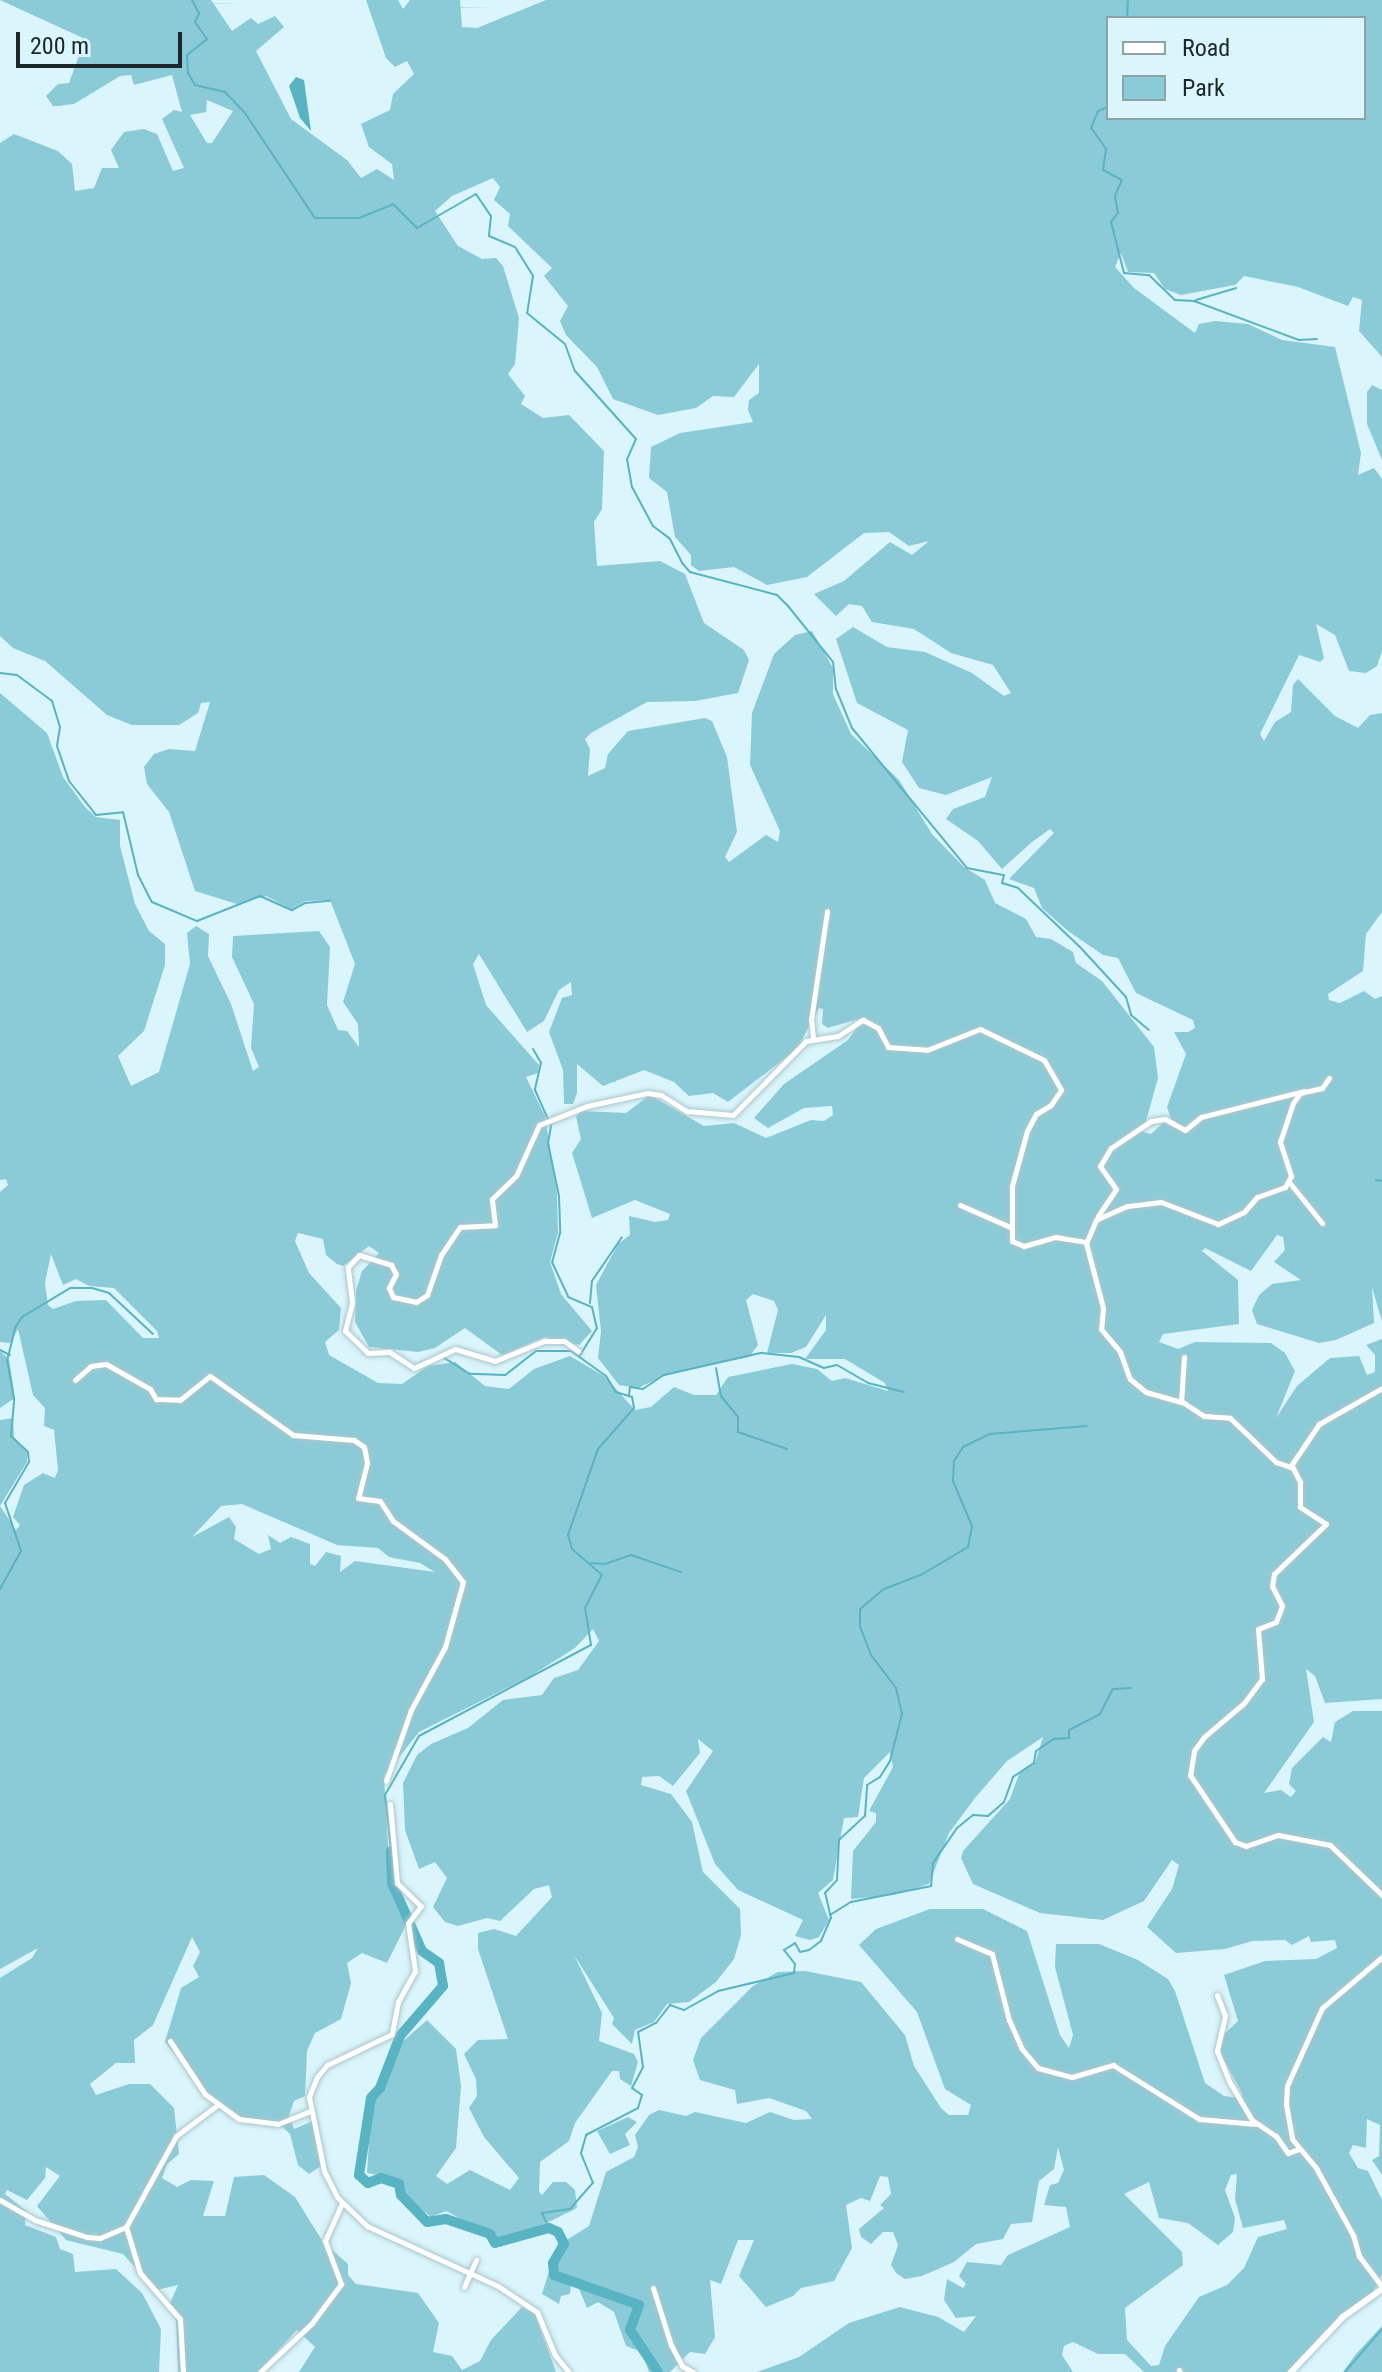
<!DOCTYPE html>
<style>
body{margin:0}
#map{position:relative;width:1382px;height:2372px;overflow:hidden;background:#daf5fb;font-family:"Roboto Condensed",sans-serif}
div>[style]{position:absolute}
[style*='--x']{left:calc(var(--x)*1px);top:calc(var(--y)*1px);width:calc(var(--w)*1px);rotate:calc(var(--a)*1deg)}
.green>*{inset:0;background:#8bcbd7}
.water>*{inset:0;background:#58b3c3}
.stream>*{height:2px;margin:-1px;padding:0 1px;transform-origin:1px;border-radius:1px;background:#58b3c3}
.river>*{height:10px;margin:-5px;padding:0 5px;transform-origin:5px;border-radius:5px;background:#58b3c3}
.roads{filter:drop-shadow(0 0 2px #abc6cb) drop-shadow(0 0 2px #abc6cb)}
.minor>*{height:5px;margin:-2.5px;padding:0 2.5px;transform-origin:2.5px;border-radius:2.5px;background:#fff}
.tertiary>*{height:6px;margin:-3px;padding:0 3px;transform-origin:3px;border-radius:3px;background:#fff}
span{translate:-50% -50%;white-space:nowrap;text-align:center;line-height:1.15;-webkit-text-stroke:7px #daf5fb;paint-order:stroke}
.legend{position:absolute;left:1106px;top:16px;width:260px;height:104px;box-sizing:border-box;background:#daf5fb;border:2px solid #8ea3a7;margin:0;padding:10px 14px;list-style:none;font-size:24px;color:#1c2729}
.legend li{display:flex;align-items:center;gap:16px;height:40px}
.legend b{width:40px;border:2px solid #8ea3a7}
.scale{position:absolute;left:16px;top:32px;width:166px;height:36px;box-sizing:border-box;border:4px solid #1c2729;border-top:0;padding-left:10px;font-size:24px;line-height:28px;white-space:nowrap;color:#1c2729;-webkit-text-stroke:6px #daf5fb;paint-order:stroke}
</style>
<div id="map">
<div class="green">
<i style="clip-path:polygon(evenodd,0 0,211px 0,232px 31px,251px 18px,258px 24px,275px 16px,284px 27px,256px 51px,291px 119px,347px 160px,361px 178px,377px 169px,394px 180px,392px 164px,369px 147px,361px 124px,390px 110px,393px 94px,414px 74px,407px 61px,395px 67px,386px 58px,366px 0,398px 0,403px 9px,410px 0,460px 0,462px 27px,477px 28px,546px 0,1382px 0,1382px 357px,1359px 331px,1362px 300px,1353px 297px,1348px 306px,1298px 287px,1244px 276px,1235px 285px,1181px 295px,1165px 289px,1154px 273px,1128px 272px,1121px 253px,1115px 267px,1134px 288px,1195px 333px,1199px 324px,1215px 321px,1248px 324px,1282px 340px,1335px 347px,1361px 453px,1358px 475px,1374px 468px,1382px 479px,1382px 651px,1377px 666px,1366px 673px,1349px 671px,1335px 635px,1316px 624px,1324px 658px,1320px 662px,1299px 655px,1260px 734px,1264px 741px,1275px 722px,1291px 712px,1293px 685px,1298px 679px,1335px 716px,1358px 728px,1370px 715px,1382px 713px,1382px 912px,1366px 934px,1363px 971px,1328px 994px,1329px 1000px,1340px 1003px,1364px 991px,1375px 999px,1382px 996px,1382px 1322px,1372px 1287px,1374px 1323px,1336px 1340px,1319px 1343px,1257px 1324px,1252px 1310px,1259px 1295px,1272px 1284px,1301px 1280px,1274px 1262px,1285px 1250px,1283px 1237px,1277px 1235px,1251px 1271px,1205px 1248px,1202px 1251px,1238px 1280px,1239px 1324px,1163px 1334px,1159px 1342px,1178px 1349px,1195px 1342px,1271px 1343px,1285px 1353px,1295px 1371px,1276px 1418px,1297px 1386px,1330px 1358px,1359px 1356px,1367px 1375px,1375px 1372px,1375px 1355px,1366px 1345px,1382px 1339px,1382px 1699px,1325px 1703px,1315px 1676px,1306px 1669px,1314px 1722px,1264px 1793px,1281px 1790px,1291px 1797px,1296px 1791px,1289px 1784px,1292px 1768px,1323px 1737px,1331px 1742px,1335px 1722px,1353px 1711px,1382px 1711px,1382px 2175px,1372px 2160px,1379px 2156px,1380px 2125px,1367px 2119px,1366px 2148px,1353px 2145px,1349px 2153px,1358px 2168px,1368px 2171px,1382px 2200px,1382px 2274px,1373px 2292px,1338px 2316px,1331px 2330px,1286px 2372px,1144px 2372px,1125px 2354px,1098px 2354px,1073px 2342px,1064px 2346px,1062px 2355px,1073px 2372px,757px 2372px,799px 2357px,849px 2323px,900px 2307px,938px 2317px,964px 2332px,976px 2316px,956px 2318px,944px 2300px,947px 2279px,963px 2288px,966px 2284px,959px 2276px,967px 2262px,1001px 2265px,1008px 2255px,1070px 2227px,1066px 2207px,1044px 2205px,1050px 2185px,1058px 2183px,1064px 2170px,1058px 2147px,1054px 2169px,1039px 2181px,1032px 2222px,1011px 2224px,1003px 2239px,976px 2244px,954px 2262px,922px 2276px,905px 2279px,896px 2273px,891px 2265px,898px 2245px,893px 2232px,883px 2232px,871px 2244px,861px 2237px,859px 2229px,884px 2208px,880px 2205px,891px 2194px,888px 2177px,880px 2176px,870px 2201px,861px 2198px,846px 2205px,852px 2248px,834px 2281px,801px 2288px,793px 2296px,766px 2307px,739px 2276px,754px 2240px,738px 2240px,721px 2284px,710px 2280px,715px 2337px,705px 2354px,690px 2352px,670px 2372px,649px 2372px,642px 2352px,626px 2346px,614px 2312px,598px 2302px,587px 2308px,577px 2284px,571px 2284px,570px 2294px,561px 2296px,559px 2304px,542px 2294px,557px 2246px,589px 2226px,606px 2172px,634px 2157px,638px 2147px,635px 2135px,649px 2115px,659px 2110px,686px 2116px,695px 2112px,746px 2123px,770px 2112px,794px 2120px,812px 2119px,806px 2111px,769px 2098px,737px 2104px,735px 2090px,700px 2080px,693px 2060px,701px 2038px,753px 1986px,778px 1972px,805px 1971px,861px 1982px,905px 2035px,914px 2066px,941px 2108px,949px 2115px,968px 2115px,971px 2105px,945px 2089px,917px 2012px,859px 1945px,876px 1929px,930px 1909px,983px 1909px,1027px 1931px,1060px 2035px,1069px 2048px,1073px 2035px,1055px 1967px,1056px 1944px,1099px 1944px,1138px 1960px,1168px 1979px,1175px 1991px,1205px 2083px,1224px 2096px,1240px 2098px,1243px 2095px,1220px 2053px,1219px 2039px,1238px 2021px,1224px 1975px,1265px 1961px,1316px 1959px,1337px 1948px,1335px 1940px,1311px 1942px,1309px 1936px,1292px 1945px,1285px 1940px,1252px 1941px,1225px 1949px,1176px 1953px,1147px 1927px,1172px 1889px,1179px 1865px,1172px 1860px,1144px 1901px,1103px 1920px,1040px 1913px,973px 1884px,961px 1858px,963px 1851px,1010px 1799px,1019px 1774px,1035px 1763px,1043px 1737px,1007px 1761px,975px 1798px,949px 1833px,929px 1884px,894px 1895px,851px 1899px,853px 1851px,876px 1822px,876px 1813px,869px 1811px,893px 1767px,890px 1752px,864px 1778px,858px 1817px,844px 1818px,833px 1880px,818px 1893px,829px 1920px,819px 1937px,810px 1940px,795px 1936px,803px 1920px,738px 1890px,715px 1864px,686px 1791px,713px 1751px,698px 1739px,700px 1753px,673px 1786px,659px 1776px,642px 1777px,641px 1785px,671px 1794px,692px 1822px,703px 1872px,740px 1909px,741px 1935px,734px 1959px,716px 1982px,689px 2002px,667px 2004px,654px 2022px,635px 2030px,632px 2044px,612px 2024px,614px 2018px,574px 1955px,602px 2013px,599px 2041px,634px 2054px,638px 2062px,631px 2086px,620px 2079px,619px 2071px,612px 2071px,575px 2123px,569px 2141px,540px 2162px,539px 2192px,542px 2195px,553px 2182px,566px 2182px,575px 2190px,577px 2208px,514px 2239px,501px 2240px,446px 2211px,431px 2217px,407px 2197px,396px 2178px,367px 2173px,371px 2110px,401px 2043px,427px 2020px,456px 2049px,461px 2086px,456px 2148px,436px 2176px,447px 2184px,470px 2170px,510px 2190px,519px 2178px,484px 2137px,469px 2108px,477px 2096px,476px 2079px,464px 2054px,478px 2040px,508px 2039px,478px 1949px,478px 1933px,494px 1929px,516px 1936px,552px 1897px,549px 1885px,534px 1889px,500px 1921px,487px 1918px,458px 1926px,445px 1922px,433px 1907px,447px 1878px,435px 1862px,419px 1869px,405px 1830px,403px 1783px,417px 1755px,431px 1744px,468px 1728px,503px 1700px,542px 1695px,554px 1678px,578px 1670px,599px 1641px,593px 1629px,575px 1648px,529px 1677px,419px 1732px,384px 1776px,390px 1879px,409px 1919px,387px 1963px,362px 1953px,347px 1963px,351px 1983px,341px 2019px,315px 2033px,307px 2051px,305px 2096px,294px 2101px,289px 2116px,294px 2129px,313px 2121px,321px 2166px,309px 2174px,298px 2165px,290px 2134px,277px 2122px,239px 2117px,213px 2100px,165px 2042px,181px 1988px,199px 1977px,193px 1966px,200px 1952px,192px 1937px,153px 2025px,134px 2040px,135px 2063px,116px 2063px,90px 2084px,96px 2095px,129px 2084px,150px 2084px,174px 2108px,179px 2154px,167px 2164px,162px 2178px,177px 2187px,191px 2180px,214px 2181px,203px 2216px,225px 2216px,234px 2177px,264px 2175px,295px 2197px,323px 2242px,348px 2264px,348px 2275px,356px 2284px,418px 2293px,439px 2323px,433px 2352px,452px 2356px,462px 2370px,480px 2361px,491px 2340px,522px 2307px,535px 2314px,556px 2372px,299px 2372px,315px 2347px,297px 2330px,258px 2372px,178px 2372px,176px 2320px,170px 2303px,178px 2285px,156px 2290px,123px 2254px,66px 2240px,37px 2206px,60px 2176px,46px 2167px,45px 2178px,27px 2200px,7px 2190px,5px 2194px,26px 2211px,25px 2225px,56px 2237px,60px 2249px,73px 2254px,75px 2272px,116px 2269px,142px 2293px,161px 2329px,159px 2372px,0 2372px,0 1978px,32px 1958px,38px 1948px,0 1969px,0 1420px,13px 1418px,14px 1437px,27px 1453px,27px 1462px,0 1506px,16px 1530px,20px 1525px,13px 1517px,24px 1485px,43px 1473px,55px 1478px,58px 1470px,54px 1430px,44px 1426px,45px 1408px,33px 1395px,18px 1329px,10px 1343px,0 1342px,0 1192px,8px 1185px,6px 1179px,0 1180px,0 693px,47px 733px,63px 777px,85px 807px,96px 817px,120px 820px,120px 846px,135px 904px,149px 931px,165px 944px,165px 965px,144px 1031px,118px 1056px,131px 1086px,159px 1072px,190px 964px,187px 933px,196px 926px,209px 934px,208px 956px,231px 1004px,253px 1071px,259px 1067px,251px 1048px,254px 1004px,232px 957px,233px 936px,319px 931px,330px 947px,327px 1005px,338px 1030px,347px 1031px,359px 1047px,358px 1024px,343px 1002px,355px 964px,330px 900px,306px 901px,291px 909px,266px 896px,237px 904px,195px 891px,169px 812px,147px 784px,144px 767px,154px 754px,169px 749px,195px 751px,210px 702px,201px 703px,198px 713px,179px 725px,132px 725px,107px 715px,45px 661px,13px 648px,0 636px,0 143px,14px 134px,58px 151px,72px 164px,75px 191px,94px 188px,102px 168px,119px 168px,111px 150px,124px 132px,144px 129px,157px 134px,173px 171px,184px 168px,162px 119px,174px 110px,182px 112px,172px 75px,134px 85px,131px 75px,120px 76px,74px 104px,53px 106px,46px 96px,58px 84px,69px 83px,85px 39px,0 0,1108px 18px,1364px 18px,1364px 118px,1108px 118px,1108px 18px,0 0,207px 100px,233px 111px,212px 143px,207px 143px,190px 115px,206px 112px,207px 100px,0 0,493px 178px,500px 187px,494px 200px,510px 214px,508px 226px,552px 268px,544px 276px,568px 306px,560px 321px,566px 335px,597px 367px,613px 399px,658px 415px,696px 408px,713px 396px,734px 397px,759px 364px,759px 393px,749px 400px,748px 410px,753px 422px,680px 433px,651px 447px,649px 478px,667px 492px,675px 537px,691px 555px,691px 565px,699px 571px,734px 567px,767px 585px,807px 577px,864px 533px,889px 532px,909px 546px,929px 541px,912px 555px,890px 542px,844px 581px,814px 594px,836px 616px,849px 604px,862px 606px,872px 622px,914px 629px,951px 653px,993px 665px,1011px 693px,1004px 696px,972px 673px,925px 652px,887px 647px,853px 627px,836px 639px,857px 703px,908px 730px,902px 762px,919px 788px,946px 795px,992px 777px,985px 797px,953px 809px,946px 819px,978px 841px,1002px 869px,1032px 842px,1050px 829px,1054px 833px,1009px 879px,1034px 888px,1042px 908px,1068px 931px,1103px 955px,1118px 958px,1136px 993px,1193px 1020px,1195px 1028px,1188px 1032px,1174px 1032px,1186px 1054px,1167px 1107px,1174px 1128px,1164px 1122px,1151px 1134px,1143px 1132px,1158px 1078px,1154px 1047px,1102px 981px,1076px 963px,1073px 952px,1051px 939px,1036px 937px,1026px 919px,995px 903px,985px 880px,964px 867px,932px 834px,899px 780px,851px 734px,833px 694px,833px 668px,812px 631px,795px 635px,774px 654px,752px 713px,750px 765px,780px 831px,778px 842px,766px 835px,729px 862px,725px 857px,737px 832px,727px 757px,712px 721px,705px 718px,628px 731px,608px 754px,605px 768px,588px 776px,590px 749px,585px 739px,591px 733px,647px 702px,695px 701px,738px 693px,749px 660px,744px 650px,704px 623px,685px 574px,660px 561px,597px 566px,594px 522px,602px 509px,604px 451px,569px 415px,543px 418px,521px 404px,525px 396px,508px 374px,515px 364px,519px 318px,503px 266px,496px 258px,482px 259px,458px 246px,435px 211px,452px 196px,493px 178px,0 0,479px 954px,527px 1032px,544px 1021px,559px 990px,571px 982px,572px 995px,562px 998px,549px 1032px,563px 1070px,564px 1104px,573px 1104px,577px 1093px,577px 1064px,603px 1086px,644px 1070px,674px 1082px,689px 1096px,713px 1093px,728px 1102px,797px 1049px,819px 1008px,823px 1009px,822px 1024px,828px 1028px,865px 1017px,848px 1040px,784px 1084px,754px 1118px,768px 1128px,804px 1108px,832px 1106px,833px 1115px,824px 1121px,811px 1120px,766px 1138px,734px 1123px,704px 1126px,650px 1095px,626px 1113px,581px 1111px,576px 1117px,581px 1139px,572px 1153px,592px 1218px,635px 1200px,670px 1214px,668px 1220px,655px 1222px,629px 1216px,630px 1235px,618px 1244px,596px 1285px,601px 1331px,598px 1358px,619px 1385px,638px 1388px,671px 1373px,749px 1357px,758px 1345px,746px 1300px,753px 1294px,774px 1301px,778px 1310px,767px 1353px,791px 1353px,806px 1347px,826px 1315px,826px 1330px,805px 1359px,845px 1359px,885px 1383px,888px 1391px,845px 1378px,832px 1381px,817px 1369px,792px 1364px,728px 1377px,716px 1395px,694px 1395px,674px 1387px,651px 1407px,635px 1410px,604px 1376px,570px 1356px,534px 1369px,509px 1389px,485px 1386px,455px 1362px,428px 1366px,402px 1384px,378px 1383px,329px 1355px,325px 1342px,339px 1330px,341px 1308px,309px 1273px,295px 1241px,298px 1233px,323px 1239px,326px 1255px,337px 1264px,343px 1266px,369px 1246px,379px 1253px,362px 1271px,356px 1291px,355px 1322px,369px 1347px,418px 1352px,435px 1348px,465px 1328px,502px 1355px,545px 1337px,579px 1345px,592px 1331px,561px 1294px,550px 1262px,558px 1233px,557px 1193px,545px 1116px,526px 1077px,538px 1073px,539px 1065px,486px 1005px,473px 964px,479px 954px,0 0,51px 1254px,63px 1285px,76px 1279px,89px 1286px,114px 1288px,157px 1331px,159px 1338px,143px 1338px,106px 1300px,76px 1301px,53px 1309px,48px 1305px,45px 1283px,51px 1254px,0 0,242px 1504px,337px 1545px,378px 1548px,389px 1557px,420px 1563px,435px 1572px,355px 1561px,340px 1572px,341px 1556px,326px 1552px,315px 1566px,310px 1564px,310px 1544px,291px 1537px,280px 1543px,268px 1535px,271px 1549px,259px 1554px,234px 1539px,236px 1527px,229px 1517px,192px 1537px,221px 1506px,242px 1504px,0 0,1237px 2174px,1235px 2199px,1243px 2228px,1284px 2220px,1287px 2229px,1258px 2237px,1244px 2268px,1227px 2285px,1199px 2297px,1165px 2346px,1159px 2365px,1151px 2366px,1127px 2340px,1125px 2308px,1183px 2265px,1182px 2252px,1124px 2194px,1149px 2182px,1159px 2218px,1188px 2223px,1218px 2245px,1233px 2232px,1235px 2218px,1225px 2190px,1231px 2175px,1237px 2174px)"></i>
<i style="clip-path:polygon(1372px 385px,1382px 390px,1382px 460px,1367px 424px,1367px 392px)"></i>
<i style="clip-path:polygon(0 1351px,9px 1359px,15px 1398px,0 1408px)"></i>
<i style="clip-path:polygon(628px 2117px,637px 2122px,625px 2134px,630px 2145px,610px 2154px,597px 2131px)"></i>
<i style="clip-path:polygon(1382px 2326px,1382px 2372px,1343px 2372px,1356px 2354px)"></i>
</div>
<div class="water">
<i style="clip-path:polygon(296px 77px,304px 80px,311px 131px,300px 118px,289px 86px)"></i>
</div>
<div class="stream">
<i style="--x:192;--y:0;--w:15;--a:62"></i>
<i style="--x:199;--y:13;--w:10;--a:114"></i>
<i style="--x:195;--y:22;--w:21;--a:55"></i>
<i style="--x:207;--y:39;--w:26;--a:141"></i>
<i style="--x:187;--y:55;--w:18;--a:87"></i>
<i style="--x:188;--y:73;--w:14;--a:60"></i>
<i style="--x:195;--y:85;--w:31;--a:13"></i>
<i style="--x:225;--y:92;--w:29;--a:46"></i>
<i style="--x:245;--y:113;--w:126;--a:56.3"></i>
<i style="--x:315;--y:218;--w:44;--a:0"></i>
<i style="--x:359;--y:218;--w:37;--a:-22"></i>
<i style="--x:393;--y:204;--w:34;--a:45"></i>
<i style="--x:417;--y:228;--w:68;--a:-30"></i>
<i style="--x:476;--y:194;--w:27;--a:56"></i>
<i style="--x:491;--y:216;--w:20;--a:96"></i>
<i style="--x:489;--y:236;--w:28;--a:23"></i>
<i style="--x:515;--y:247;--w:34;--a:58"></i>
<i style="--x:533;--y:276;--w:37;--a:99"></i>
<i style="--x:527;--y:313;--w:49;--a:39.2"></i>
<i style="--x:565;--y:344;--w:29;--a:70"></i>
<i style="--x:575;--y:371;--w:91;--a:48.1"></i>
<i style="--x:636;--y:439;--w:22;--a:114"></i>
<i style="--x:627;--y:459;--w:28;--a:80"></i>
<i style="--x:632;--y:487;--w:44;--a:61.7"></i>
<i style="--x:653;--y:526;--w:21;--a:37"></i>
<i style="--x:670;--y:539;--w:28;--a:63"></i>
<i style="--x:683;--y:564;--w:11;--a:49"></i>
<i style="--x:690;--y:572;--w:90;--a:14.8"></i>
<i style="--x:777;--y:595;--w:16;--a:45"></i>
<i style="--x:788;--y:606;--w:72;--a:51.2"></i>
<i style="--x:833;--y:662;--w:27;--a:84"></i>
<i style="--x:836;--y:689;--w:42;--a:67.7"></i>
<i style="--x:852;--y:728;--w:181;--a:50.6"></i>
<i style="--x:967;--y:868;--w:38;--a:11"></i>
<i style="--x:1004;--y:875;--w:8;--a:104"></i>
<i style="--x:1002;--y:883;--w:17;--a:17"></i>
<i style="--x:1018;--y:888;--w:84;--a:43.6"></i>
<i style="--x:1079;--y:946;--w:69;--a:47.3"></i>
<i style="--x:1126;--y:997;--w:19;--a:74"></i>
<i style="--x:1131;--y:1015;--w:23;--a:40"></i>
<i style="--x:1127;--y:18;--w:18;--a:-87"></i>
<i style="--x:1108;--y:107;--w:11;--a:158"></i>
<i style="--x:1098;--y:111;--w:18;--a:112"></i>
<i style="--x:1091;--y:128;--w:26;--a:54"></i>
<i style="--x:1106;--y:149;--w:21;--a:98"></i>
<i style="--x:1103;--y:170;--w:21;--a:28"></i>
<i style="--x:1122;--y:180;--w:17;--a:114"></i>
<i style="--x:1115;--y:196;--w:17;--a:80"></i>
<i style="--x:1118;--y:213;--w:11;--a:128"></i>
<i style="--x:1111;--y:222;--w:53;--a:75.7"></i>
<i style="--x:1124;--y:273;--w:25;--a:5"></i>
<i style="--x:1149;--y:275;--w:36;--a:44"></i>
<i style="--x:1175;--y:300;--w:19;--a:3"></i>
<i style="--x:1194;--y:301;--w:112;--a:20.4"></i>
<i style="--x:1299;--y:340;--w:18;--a:-3"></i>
<i style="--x:1196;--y:300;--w:42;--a:-16.7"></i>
<i style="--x:0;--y:673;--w:17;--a:7"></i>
<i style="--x:17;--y:675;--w:44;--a:36.6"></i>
<i style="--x:52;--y:701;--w:27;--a:73"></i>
<i style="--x:60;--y:727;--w:19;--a:99"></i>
<i style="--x:57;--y:746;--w:37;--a:71"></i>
<i style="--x:69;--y:781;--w:43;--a:51.5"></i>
<i style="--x:96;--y:815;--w:27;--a:-6"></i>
<i style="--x:123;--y:812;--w:65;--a:76.6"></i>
<i style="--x:138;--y:875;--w:30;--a:63"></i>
<i style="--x:152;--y:902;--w:49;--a:22.9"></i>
<i style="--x:197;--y:921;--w:68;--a:-21.6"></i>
<i style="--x:260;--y:896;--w:35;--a:24"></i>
<i style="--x:292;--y:910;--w:15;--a:-28"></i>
<i style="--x:305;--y:903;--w:25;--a:-5"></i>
<i style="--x:533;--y:1049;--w:16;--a:60"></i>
<i style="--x:541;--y:1063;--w:28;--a:103"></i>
<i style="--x:535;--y:1090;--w:39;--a:66"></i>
<i style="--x:551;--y:1126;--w:17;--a:100"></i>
<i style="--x:548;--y:1143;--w:54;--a:78.3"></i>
<i style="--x:559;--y:1196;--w:37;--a:88"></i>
<i style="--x:560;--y:1233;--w:30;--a:105"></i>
<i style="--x:552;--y:1262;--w:38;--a:65"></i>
<i style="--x:568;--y:1297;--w:26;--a:23"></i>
<i style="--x:592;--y:1307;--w:22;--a:77"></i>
<i style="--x:597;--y:1328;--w:32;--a:122"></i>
<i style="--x:1376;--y:1180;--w:6;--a:9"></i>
<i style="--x:590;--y:1303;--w:22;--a:-85"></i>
<i style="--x:592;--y:1281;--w:53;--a:-55.7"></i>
<i style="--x:0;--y:1350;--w:11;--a:27"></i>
<i style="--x:716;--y:1368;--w:28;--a:80"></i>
<i style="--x:721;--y:1396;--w:27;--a:51"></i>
<i style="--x:738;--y:1417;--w:15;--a:90"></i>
<i style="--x:738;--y:1432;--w:52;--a:19.1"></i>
<i style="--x:629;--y:1395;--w:8;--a:-83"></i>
<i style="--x:630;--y:1387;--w:13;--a:9"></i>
<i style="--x:643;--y:1389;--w:25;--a:-34"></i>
<i style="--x:664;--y:1375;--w:99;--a:-12.8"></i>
<i style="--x:761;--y:1353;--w:38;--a:6"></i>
<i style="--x:799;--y:1357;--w:27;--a:24"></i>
<i style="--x:824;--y:1368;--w:13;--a:-13"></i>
<i style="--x:837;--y:1365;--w:36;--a:30"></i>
<i style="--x:868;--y:1383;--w:37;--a:14"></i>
<i style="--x:591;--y:1563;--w:14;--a:4"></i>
<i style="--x:605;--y:1564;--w:28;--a:-19"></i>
<i style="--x:631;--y:1555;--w:53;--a:18.8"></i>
<i style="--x:0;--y:1589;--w:43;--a:-61.1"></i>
<i style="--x:21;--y:1551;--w:51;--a:-108.4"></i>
<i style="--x:5;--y:1503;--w:48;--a:-59.7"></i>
<i style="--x:29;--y:1462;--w:10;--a:-96"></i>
<i style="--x:28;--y:1452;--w:23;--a:-137"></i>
<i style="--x:11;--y:1436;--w:37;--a:-85"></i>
<i style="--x:14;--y:1399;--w:39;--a:-100"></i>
<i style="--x:7;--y:1361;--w:34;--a:-76"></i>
<i style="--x:15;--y:1328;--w:13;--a:-58"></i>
<i style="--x:22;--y:1317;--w:56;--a:-31.1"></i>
<i style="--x:70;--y:1288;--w:22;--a:0"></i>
<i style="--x:92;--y:1288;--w:18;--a:16"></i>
<i style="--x:109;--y:1293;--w:60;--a:43"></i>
<i style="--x:391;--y:1851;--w:56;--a:-96.1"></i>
<i style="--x:385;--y:1795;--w:68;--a:-60"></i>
<i style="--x:419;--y:1736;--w:195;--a:-27.9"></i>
<i style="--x:591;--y:1645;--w:37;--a:-99"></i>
<i style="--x:585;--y:1608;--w:37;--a:-63"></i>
<i style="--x:602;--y:1575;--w:40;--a:-139"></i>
<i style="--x:572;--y:1549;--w:15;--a:-106"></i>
<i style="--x:568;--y:1535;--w:91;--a:-70.8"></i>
<i style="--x:598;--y:1449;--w:55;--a:-48.7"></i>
<i style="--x:634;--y:1408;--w:11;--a:-100"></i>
<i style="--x:632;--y:1397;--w:17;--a:-163"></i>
<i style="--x:616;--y:1392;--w:19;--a:-122"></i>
<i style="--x:606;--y:1376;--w:43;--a:-144.5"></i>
<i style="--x:571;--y:1351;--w:35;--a:180"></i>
<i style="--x:536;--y:1351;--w:39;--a:142"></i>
<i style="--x:505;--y:1375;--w:35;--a:-178"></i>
<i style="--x:470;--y:1374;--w:32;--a:-148"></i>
<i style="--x:830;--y:1915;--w:25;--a:-32"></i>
<i style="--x:851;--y:1902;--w:82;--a:-11.3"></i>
<i style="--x:931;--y:1886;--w:23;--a:-85"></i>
<i style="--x:933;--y:1863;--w:42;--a:-55.6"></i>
<i style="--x:957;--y:1828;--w:21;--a:-39"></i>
<i style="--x:973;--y:1815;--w:15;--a:4"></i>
<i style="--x:988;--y:1816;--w:21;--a:-41"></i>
<i style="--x:1004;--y:1802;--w:27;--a:-70"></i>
<i style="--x:1013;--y:1777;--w:25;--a:-34"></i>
<i style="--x:1034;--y:1763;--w:12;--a:-81"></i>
<i style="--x:1036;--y:1751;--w:22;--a:-34"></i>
<i style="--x:1054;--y:1739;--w:15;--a:-4"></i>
<i style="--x:1069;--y:1738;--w:8;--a:-90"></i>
<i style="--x:1069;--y:1730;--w:35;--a:-27"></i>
<i style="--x:1100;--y:1714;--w:28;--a:-63"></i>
<i style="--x:1113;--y:1689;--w:18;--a:-3"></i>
<i style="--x:549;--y:2228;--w:17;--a:-115"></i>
<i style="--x:542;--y:2213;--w:28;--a:-8"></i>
<i style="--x:570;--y:2209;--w:35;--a:-49"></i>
<i style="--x:593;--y:2183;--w:32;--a:-112"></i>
<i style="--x:581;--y:2153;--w:19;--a:-74"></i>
<i style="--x:586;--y:2135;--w:59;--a:-27.4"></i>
<i style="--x:638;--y:2108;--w:14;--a:-73"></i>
<i style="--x:642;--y:2095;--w:12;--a:-145"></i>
<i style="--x:632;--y:2088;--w:24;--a:-62"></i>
<i style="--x:643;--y:2067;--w:35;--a:-98"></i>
<i style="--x:638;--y:2032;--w:20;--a:-27"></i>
<i style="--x:656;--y:2023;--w:23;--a:-52"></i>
<i style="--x:670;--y:2005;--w:15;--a:20"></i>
<i style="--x:684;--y:2010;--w:39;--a:-29"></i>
<i style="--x:718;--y:1991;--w:78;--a:-13.3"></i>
<i style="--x:794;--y:1973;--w:9;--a:-84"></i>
<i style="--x:795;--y:1964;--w:18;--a:-128"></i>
<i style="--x:784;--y:1950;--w:13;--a:-32"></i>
<i style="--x:795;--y:1943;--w:10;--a:61"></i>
<i style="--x:800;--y:1952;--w:9;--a:-13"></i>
<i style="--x:809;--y:1950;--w:15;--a:-37"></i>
<i style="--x:821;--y:1941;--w:25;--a:-67"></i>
<i style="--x:831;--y:1918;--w:26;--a:-103"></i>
<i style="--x:825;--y:1893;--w:18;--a:-47"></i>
<i style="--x:837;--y:1880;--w:40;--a:-87.1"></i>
<i style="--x:839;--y:1840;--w:35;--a:-43"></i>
<i style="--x:865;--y:1816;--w:31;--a:-86"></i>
<i style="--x:867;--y:1785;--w:15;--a:-32"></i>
<i style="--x:880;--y:1777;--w:19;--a:-58"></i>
<i style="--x:890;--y:1761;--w:49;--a:-75.7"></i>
<i style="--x:902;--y:1714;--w:27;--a:-103"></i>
<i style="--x:896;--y:1688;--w:41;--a:-127.1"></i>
<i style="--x:871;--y:1655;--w:31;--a:-111"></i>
<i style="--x:860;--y:1626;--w:17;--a:-90"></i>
<i style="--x:860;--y:1609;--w:31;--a:-40"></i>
<i style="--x:884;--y:1589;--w:40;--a:-21"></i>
<i style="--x:921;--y:1575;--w:55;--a:-30.8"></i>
<i style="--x:968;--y:1547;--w:21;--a:-79"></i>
<i style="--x:972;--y:1526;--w:49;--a:-112.9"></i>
<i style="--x:953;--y:1481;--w:20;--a:-87"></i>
<i style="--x:954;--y:1461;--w:17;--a:-57"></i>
<i style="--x:963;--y:1447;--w:30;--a:-26"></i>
<i style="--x:990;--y:1434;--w:97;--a:-4.7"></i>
<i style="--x:1345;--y:2372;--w:57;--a:-49.3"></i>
</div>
<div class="river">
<i style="--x:391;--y:1851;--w:32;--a:88"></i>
<i style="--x:392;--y:1883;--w:74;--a:66.2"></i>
<i style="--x:422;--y:1951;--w:21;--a:35"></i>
<i style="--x:439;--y:1963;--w:23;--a:80"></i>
<i style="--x:443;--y:1986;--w:66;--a:130.7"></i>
<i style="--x:400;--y:2036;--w:56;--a:111"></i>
<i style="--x:380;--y:2088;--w:13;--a:132"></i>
<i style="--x:371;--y:2098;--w:78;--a:98.9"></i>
<i style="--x:359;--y:2175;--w:12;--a:42"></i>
<i style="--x:368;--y:2183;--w:14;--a:-21"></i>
<i style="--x:381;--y:2178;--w:19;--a:18"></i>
<i style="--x:399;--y:2184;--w:11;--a:80"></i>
<i style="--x:401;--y:2195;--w:37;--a:46"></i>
<i style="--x:427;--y:2222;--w:19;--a:-9"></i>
<i style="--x:446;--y:2219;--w:46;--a:18.8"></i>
<i style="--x:490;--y:2234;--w:10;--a:61"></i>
<i style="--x:495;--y:2243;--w:56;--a:-15.5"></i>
<i style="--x:549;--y:2228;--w:10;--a:24"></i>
<i style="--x:558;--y:2232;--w:13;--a:63"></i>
<i style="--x:564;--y:2244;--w:22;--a:120"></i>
<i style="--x:553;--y:2263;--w:12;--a:85"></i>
<i style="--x:554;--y:2275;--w:90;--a:19.4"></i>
<i style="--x:639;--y:2305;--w:27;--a:110"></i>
<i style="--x:630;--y:2330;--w:50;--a:56.3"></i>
</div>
<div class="roads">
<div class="minor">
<i style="--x:813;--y:1038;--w:18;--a:-96"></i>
<i style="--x:811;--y:1020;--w:110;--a:-81.6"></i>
<i style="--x:1329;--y:1078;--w:12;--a:125"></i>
<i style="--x:1322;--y:1088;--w:23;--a:167"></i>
<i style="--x:1300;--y:1093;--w:12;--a:125"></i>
<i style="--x:1293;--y:1103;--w:41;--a:108.4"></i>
<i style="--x:1280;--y:1142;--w:36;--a:72"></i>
<i style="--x:1291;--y:1176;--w:13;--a:119"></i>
<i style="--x:1285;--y:1187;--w:30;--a:160"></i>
<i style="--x:1257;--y:1197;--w:20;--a:131"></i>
<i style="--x:1244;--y:1212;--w:29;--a:155"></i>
<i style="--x:1218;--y:1224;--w:61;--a:-158.9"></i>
<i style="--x:1161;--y:1202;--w:34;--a:173"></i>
<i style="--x:1127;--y:1206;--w:34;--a:156"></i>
<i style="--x:1096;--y:1220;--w:25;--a:113"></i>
<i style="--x:1086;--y:1243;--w:67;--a:75.3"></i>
<i style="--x:1103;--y:1308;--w:21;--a:95"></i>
<i style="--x:1101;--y:1329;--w:30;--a:50"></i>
<i style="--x:1120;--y:1352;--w:29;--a:70"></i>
<i style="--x:1130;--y:1379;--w:21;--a:39"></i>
<i style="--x:1146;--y:1392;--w:40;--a:16"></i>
<i style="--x:1184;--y:1403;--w:24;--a:33"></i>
<i style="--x:1204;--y:1416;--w:26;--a:4"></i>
<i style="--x:1230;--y:1418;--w:64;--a:43.7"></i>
<i style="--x:1276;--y:1462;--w:18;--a:19"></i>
<i style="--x:1293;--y:1468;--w:16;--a:63"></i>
<i style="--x:1300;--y:1482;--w:25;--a:90"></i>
<i style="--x:1300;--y:1507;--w:31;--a:33"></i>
<i style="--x:1326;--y:1524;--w:72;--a:136.1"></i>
<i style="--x:1274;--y:1574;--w:12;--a:99"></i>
<i style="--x:1272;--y:1586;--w:22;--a:63"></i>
<i style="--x:1282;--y:1606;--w:17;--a:111"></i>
<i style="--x:1276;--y:1622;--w:19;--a:159"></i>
<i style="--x:1258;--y:1629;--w:50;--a:85.4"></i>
<i style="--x:1262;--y:1679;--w:30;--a:127"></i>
<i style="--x:1244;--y:1703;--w:52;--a:139.6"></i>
<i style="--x:1204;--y:1737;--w:17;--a:126"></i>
<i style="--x:1194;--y:1751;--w:24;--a:99"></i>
<i style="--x:1190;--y:1775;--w:81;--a:56.1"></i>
<i style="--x:1235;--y:1842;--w:12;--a:20"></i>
<i style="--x:1246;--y:1846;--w:34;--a:-19"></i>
<i style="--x:1278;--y:1835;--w:53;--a:10.9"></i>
<i style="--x:1330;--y:1845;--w:72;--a:43.9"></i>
<i style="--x:1289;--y:1182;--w:53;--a:51.2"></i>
<i style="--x:960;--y:1205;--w:55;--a:23.7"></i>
<i style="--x:1098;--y:1216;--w:32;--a:-56"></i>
<i style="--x:1116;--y:1189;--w:28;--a:-125"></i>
<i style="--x:1100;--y:1166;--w:21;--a:-59"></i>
<i style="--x:1111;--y:1148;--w:48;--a:-34"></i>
<i style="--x:1151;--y:1121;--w:14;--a:-8"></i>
<i style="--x:1165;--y:1119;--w:23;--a:29"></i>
<i style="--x:1185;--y:1130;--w:21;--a:-39"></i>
<i style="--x:1201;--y:1117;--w:106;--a:-14.2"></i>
<i style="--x:578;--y:1351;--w:17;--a:-144"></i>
<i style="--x:564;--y:1341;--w:20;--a:180"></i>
<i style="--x:544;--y:1341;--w:53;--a:157.8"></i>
<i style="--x:495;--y:1361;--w:42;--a:-163.3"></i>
<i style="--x:455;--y:1349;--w:45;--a:155.1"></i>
<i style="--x:414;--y:1368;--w:30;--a:-147"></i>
<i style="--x:389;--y:1352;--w:21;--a:177"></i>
<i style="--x:368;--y:1353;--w:32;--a:-136"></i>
<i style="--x:345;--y:1331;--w:30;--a:-76"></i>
<i style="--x:352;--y:1302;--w:35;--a:-97"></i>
<i style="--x:348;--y:1267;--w:16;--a:-47"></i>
<i style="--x:359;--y:1255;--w:34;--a:17"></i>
<i style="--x:391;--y:1265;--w:10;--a:61"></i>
<i style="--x:396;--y:1274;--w:16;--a:117"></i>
<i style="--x:389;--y:1288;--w:10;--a:66"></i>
<i style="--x:393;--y:1297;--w:24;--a:12"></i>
<i style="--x:416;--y:1302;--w:13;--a:-32"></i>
<i style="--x:427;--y:1295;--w:42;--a:-70.7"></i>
<i style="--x:441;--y:1255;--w:34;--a:-56"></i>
<i style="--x:460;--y:1227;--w:35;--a:-3"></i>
<i style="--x:495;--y:1225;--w:26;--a:-97"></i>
<i style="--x:492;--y:1199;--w:33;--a:-44"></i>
<i style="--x:516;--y:1176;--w:56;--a:-65.7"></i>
<i style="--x:539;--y:1125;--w:52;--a:-21.6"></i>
<i style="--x:587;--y:1106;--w:61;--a:-12.2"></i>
<i style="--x:647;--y:1093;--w:14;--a:8"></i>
<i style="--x:661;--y:1095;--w:31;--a:32"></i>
<i style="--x:687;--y:1111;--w:46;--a:5"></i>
<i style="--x:733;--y:1115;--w:104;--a:-45.4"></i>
<i style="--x:806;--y:1041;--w:32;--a:-9"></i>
<i style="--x:838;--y:1036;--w:30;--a:-33"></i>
<i style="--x:863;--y:1020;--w:17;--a:28"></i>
<i style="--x:878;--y:1028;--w:21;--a:62"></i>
<i style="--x:888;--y:1047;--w:39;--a:4"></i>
<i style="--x:927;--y:1050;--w:57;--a:-21.6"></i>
<i style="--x:980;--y:1029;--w:71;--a:25.8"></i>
<i style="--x:1044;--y:1060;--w:34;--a:60"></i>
<i style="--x:1061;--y:1090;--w:18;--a:124"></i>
<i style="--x:1051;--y:1105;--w:17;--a:149"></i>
<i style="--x:1036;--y:1114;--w:19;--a:118"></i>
<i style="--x:1027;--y:1131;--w:57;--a:105.3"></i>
<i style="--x:1012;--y:1186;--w:55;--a:90"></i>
<i style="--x:1012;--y:1241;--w:13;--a:23"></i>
<i style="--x:1024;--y:1246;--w:32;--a:-16"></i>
<i style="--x:1055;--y:1237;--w:31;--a:9"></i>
<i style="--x:75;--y:1380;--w:21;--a:-41"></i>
<i style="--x:91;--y:1366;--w:15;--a:-8"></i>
<i style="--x:106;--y:1364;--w:51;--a:29.6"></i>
<i style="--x:150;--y:1389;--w:12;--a:59"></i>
<i style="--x:156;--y:1399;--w:24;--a:2"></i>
<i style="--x:180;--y:1400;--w:38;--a:-39"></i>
<i style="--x:210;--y:1376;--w:102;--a:35.4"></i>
<i style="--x:293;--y:1435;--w:61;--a:4.7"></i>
<i style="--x:354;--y:1440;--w:12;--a:35"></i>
<i style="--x:364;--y:1447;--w:16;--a:79"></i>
<i style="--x:367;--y:1463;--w:36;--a:104"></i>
<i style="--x:358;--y:1498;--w:22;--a:8"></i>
<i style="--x:380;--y:1501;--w:24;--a:57"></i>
<i style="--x:393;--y:1521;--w:64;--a:36.2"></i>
<i style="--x:445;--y:1559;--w:29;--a:52"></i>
<i style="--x:463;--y:1582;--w:67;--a:105.5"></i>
<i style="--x:445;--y:1647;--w:72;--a:118.4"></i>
<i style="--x:411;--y:1710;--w:75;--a:109.4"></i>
<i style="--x:1181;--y:1402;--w:45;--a:-86.2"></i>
<i style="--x:1290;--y:1467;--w:52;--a:-56"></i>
<i style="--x:1319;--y:1424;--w:73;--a:-29.7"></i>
<i style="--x:390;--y:1804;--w:79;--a:84.9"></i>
<i style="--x:397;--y:1883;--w:33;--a:44"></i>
<i style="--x:421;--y:1906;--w:21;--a:127"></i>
<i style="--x:408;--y:1923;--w:49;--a:81.7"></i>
<i style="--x:415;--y:1971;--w:35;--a:119"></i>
<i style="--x:398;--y:2002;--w:33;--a:101"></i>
<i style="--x:392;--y:2034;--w:72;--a:154.5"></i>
<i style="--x:327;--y:2065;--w:16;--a:130"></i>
<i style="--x:317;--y:2077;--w:22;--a:112"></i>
<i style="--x:309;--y:2097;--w:76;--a:78.5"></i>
<i style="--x:324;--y:2171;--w:29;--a:63"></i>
<i style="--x:337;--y:2197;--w:42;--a:44"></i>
<i style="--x:367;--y:2226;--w:144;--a:24.6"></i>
<i style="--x:498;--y:2286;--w:47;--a:33.7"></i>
<i style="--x:537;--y:2312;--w:47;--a:67.3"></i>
<i style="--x:555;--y:2355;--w:22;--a:51"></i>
<i style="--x:957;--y:1939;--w:38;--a:23"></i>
<i style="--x:992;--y:1954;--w:68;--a:75.6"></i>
<i style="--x:1009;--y:2020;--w:32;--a:66"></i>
<i style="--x:1022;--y:2049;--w:25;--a:50"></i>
<i style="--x:1038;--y:2068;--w:35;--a:15"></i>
<i style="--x:1072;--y:2077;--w:43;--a:-16.3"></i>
<i style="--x:1113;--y:2065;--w:102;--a:32.1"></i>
<i style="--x:1199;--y:2119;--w:58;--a:4.9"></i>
<i style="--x:1382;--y:1957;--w:79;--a:139.6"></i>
<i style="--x:1322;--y:2008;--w:85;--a:114.2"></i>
<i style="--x:1287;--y:2086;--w:18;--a:93"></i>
<i style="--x:1286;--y:2104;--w:36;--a:80"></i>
<i style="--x:1292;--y:2139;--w:38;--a:50"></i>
<i style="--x:1316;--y:2168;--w:77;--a:61.1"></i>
<i style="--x:1353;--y:2235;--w:22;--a:74"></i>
<i style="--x:1359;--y:2256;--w:39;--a:53"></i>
<i style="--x:1217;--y:1995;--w:22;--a:69"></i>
<i style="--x:1225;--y:2016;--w:36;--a:103"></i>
<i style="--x:1217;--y:2051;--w:32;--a:68"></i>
<i style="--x:1229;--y:2081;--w:45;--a:59.5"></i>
<i style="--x:1252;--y:2120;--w:29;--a:34"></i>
<i style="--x:1276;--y:2136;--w:21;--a:55"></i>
<i style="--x:1288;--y:2153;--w:12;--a:-20"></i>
<i style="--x:170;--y:2041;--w:64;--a:56.6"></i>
<i style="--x:205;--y:2094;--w:42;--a:36.3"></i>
<i style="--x:239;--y:2119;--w:39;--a:7"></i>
<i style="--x:278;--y:2124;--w:35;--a:-22"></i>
<i style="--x:0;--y:2200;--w:40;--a:29.7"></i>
<i style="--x:35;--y:2220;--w:55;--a:18.1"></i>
<i style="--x:87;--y:2237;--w:13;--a:4"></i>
<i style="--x:100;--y:2238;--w:28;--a:-23"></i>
<i style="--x:464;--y:2287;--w:30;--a:-66"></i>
<i style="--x:653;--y:2288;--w:60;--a:72.5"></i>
<i style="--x:671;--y:2345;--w:24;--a:62"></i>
<i style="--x:682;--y:2366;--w:13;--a:29"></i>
<i style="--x:1179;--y:2370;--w:2;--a:63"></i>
<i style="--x:183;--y:2372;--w:53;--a:-93.2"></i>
<i style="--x:180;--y:2319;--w:61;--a:-131"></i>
<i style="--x:140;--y:2273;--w:48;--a:-106.9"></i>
<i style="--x:126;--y:2227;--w:104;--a:-61.2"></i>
<i style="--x:176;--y:2136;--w:50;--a:-36.9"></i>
<i style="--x:260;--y:2372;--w:71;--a:-43.3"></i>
<i style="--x:312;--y:2323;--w:49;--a:-53.4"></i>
<i style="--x:341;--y:2284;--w:46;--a:-110.4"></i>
<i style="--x:325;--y:2241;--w:42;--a:-65.9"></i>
</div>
<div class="tertiary">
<i style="--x:1291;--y:2372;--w:76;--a:-46.6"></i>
<i style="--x:1343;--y:2317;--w:48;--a:-35.7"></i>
</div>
</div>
<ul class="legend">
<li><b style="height:10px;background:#fff"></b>Road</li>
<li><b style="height:22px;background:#8bcbd7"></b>Park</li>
</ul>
<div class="scale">200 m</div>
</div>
